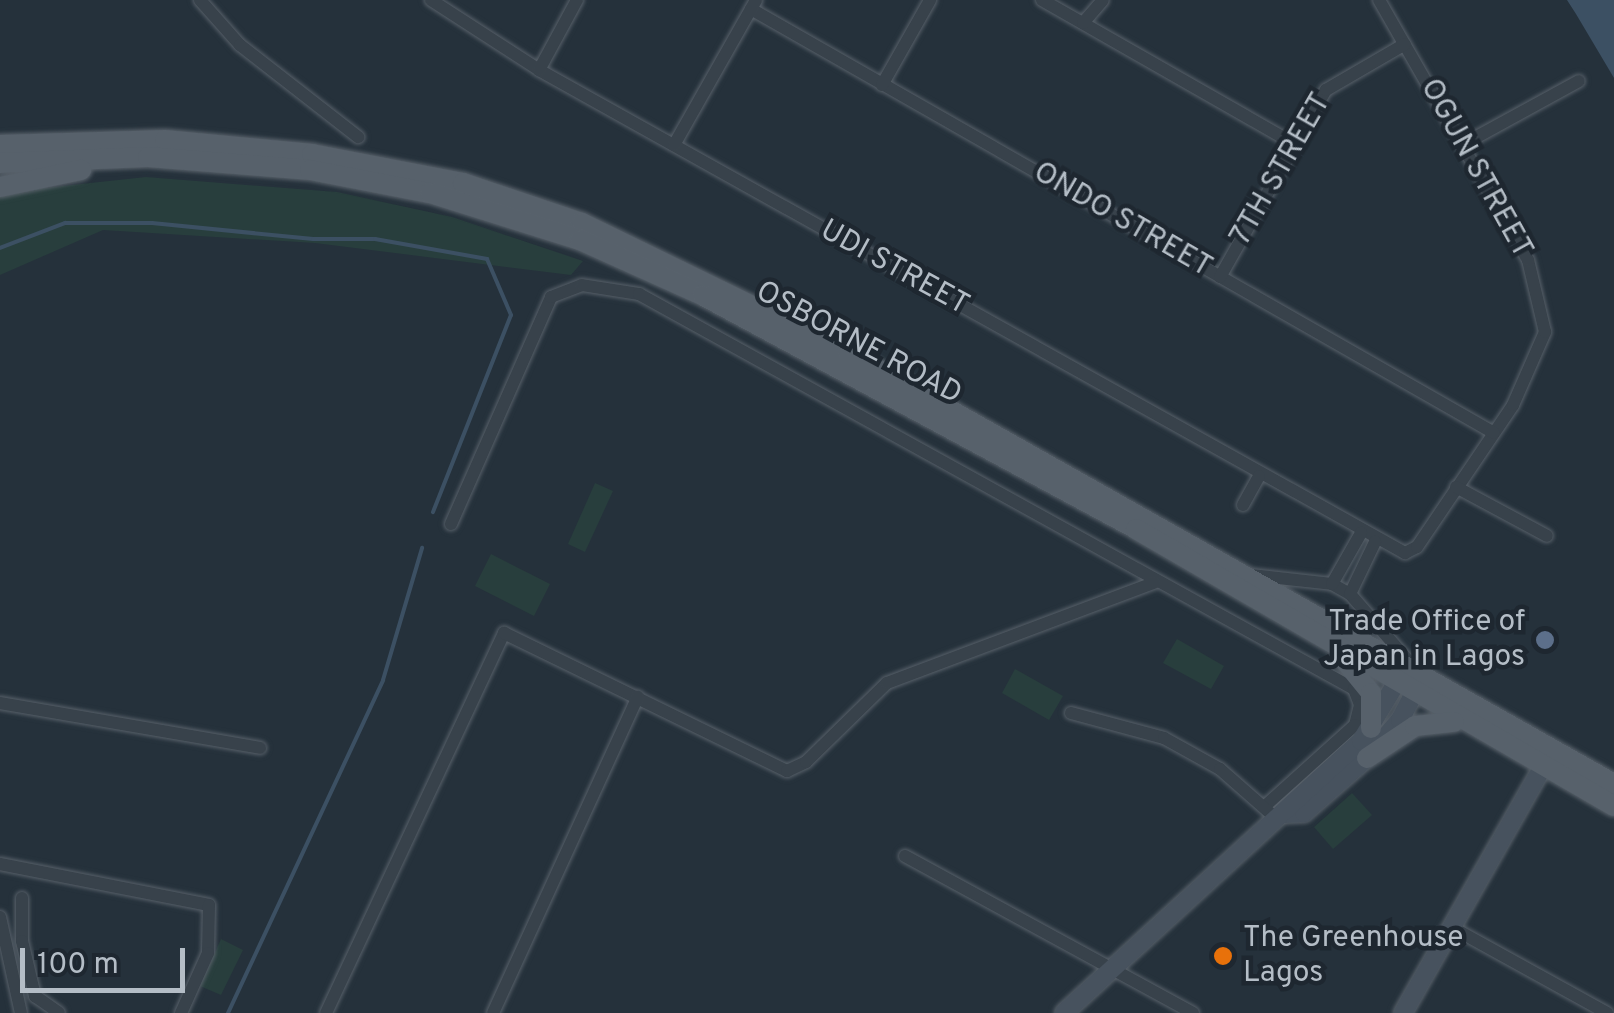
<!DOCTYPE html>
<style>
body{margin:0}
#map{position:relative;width:1614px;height:1013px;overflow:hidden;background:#25313b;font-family:Overpass,sans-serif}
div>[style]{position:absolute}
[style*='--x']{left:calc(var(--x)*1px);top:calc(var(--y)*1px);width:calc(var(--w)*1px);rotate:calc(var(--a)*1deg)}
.green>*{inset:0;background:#283e3d}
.water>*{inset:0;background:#3c5063}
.stream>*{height:4px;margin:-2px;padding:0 2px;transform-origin:2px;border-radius:2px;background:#3c5063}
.roads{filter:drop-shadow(0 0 2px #576069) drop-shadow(0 0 2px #576069)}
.street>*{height:12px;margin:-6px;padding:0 6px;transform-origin:6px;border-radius:6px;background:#38424b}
.secondary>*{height:18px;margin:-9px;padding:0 9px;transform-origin:9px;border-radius:9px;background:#47525e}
.primary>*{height:20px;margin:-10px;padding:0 10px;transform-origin:10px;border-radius:10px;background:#57616b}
.dots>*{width:28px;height:28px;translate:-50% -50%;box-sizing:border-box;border:5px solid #1e2730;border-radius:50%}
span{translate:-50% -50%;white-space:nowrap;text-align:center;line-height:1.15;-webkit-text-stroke:9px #1e2730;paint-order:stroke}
.street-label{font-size:30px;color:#b4bdc6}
.poi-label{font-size:30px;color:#b4bdc6}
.right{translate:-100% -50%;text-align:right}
.left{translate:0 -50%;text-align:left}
.scale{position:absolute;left:20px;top:948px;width:165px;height:45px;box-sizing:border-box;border:5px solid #b4bdc6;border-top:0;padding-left:12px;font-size:30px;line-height:35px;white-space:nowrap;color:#b4bdc6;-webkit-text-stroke:8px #1e2730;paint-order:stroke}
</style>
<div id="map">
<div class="green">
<i style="clip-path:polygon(0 177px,44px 188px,146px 177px,337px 192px,452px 217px,583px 261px,571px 275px,315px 243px,103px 230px,0 275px)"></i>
<i style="clip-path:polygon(595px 483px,613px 491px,585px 552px,568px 544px)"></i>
<i style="clip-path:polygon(491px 554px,550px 584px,534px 616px,475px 586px)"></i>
<i style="clip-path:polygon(1177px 639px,1224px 666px,1211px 689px,1163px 663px)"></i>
<i style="clip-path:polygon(1015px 669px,1063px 696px,1049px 720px,1002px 693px)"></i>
<i style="clip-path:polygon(1352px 793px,1372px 815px,1333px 849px,1314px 827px)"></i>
<i style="clip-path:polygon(221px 939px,243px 950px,221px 995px,200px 986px)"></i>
</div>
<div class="water">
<i style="clip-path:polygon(1567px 0,1614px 0,1614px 78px,1576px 14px)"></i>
</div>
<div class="stream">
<i style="--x:0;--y:248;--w:70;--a:-21"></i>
<i style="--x:65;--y:223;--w:87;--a:0"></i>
<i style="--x:152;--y:223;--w:162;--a:5.7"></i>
<i style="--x:313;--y:239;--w:62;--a:0"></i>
<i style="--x:375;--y:239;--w:114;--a:10.1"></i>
<i style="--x:487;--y:259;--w:61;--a:66.8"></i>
<i style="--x:511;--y:315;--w:212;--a:111.6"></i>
<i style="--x:228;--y:1013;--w:367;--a:-65"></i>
<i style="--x:383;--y:680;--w:138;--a:-73.5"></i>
</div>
<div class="roads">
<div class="street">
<i style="--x:200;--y:0;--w:60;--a:48.4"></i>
<i style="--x:240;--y:45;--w:150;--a:37.9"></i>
<i style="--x:431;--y:0;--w:129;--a:32.9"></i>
<i style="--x:539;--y:70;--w:992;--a:29.15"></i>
<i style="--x:1405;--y:553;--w:13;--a:-27"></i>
<i style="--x:1417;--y:547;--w:171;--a:-55.9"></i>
<i style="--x:1513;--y:405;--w:80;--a:-66.3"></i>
<i style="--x:1545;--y:332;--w:74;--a:-103.3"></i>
<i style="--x:1528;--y:260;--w:300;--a:-119.8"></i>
<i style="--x:1042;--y:0;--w:290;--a:29.7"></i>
<i style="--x:751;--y:9;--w:855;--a:29.71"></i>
<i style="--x:1083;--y:23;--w:30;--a:-49"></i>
<i style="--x:539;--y:70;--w:80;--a:-61.5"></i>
<i style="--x:882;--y:85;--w:98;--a:-60.5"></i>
<i style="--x:674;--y:145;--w:167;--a:-60.5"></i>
<i style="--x:1462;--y:145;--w:133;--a:-28.7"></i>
<i style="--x:1220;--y:277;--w:215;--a:-60.5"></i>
<i style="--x:1326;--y:90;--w:91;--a:-30.2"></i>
<i style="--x:1456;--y:487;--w:103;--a:28.3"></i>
<i style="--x:1243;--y:505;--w:33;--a:-61"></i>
<i style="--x:451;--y:524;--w:248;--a:-66.2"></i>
<i style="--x:551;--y:297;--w:33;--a:-21"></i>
<i style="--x:582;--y:285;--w:58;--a:9"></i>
<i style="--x:639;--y:294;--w:817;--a:28.92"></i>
<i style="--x:1354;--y:689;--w:17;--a:69"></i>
<i style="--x:1360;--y:705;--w:21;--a:104"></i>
<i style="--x:1355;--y:725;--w:122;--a:138"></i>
<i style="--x:1251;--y:575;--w:81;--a:6.3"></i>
<i style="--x:1332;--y:584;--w:21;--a:29"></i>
<i style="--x:1350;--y:594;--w:93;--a:48.9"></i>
<i style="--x:1332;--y:584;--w:59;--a:-60.4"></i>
<i style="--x:1350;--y:594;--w:58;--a:-64.3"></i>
<i style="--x:0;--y:703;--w:264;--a:9.8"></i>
<i style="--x:1071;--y:713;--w:96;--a:15"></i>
<i style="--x:1164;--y:738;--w:64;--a:29"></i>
<i style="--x:1220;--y:769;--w:67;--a:41.3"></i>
<i style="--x:905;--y:856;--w:328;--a:28.6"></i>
<i style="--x:0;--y:864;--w:213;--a:11.1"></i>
<i style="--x:209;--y:905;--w:48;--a:91.2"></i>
<i style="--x:208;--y:953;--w:66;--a:114.2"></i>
<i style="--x:22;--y:898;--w:43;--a:90"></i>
<i style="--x:22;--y:941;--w:57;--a:76.7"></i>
<i style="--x:35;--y:996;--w:29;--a:35"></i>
<i style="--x:0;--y:917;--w:98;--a:77.7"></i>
<i style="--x:1453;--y:928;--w:176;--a:28.9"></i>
<i style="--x:326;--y:1013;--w:420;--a:-64.9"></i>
<i style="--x:504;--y:633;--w:315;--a:26"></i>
<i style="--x:787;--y:771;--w:21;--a:-25"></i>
<i style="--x:806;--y:762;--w:113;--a:-44.3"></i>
<i style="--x:887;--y:683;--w:286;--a:-20.6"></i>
<i style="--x:493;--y:1013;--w:348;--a:-65.4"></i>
</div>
<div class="secondary">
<i style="--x:1284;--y:814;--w:20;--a:-3"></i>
<i style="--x:1304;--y:813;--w:84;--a:-41.1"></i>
<i style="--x:1367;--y:758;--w:50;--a:-49"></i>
<i style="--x:1400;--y:720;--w:45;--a:-62.3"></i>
<i style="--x:1064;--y:1013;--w:403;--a:-42.5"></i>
<i style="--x:1361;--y:741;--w:81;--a:-58.7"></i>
<i style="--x:1403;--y:1013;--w:282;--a:-60.4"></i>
</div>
<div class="primary">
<i style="--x:0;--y:145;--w:165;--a:-1.7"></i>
<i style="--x:165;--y:140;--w:148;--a:5.4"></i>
<i style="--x:312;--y:154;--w:154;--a:10.9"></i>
<i style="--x:463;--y:183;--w:126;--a:18.6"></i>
<i style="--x:582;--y:223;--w:295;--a:26"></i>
<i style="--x:847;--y:352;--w:880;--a:29.39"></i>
<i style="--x:0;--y:163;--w:148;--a:-2.3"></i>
<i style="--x:148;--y:157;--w:163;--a:4.6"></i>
<i style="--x:310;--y:170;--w:122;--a:10.9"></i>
<i style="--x:430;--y:193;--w:157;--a:17.4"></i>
<i style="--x:580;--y:240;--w:134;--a:24.3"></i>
<i style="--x:702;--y:295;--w:493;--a:28.3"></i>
<i style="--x:1136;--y:529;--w:552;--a:30.09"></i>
<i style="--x:0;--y:187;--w:83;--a:-11.9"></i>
<i style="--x:1345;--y:661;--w:41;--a:50.9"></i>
<i style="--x:1371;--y:693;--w:35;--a:90"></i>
<i style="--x:1367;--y:758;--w:58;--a:-33.7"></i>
<i style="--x:1415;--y:726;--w:39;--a:-6"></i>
</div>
</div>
<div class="dots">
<i style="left:1545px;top:640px;background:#5c6f8a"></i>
<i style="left:1223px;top:956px;background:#e8710a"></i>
</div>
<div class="street-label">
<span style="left:1475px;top:169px;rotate:61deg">OGUN STREET</span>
<span style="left:1282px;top:170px;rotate:-60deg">7TH STREET</span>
<span style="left:1122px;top:221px;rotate:30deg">ONDO STREET</span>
<span style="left:894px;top:269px;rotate:29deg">UDI STREET</span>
<span style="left:858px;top:344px;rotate:28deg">OSBORNE ROAD</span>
</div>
<div class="poi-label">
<span class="right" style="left:1525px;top:640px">Trade Office of<br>Japan in Lagos</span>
<span class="left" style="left:1243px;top:956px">The Greenhouse<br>Lagos</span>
</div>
<div class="scale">100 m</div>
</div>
